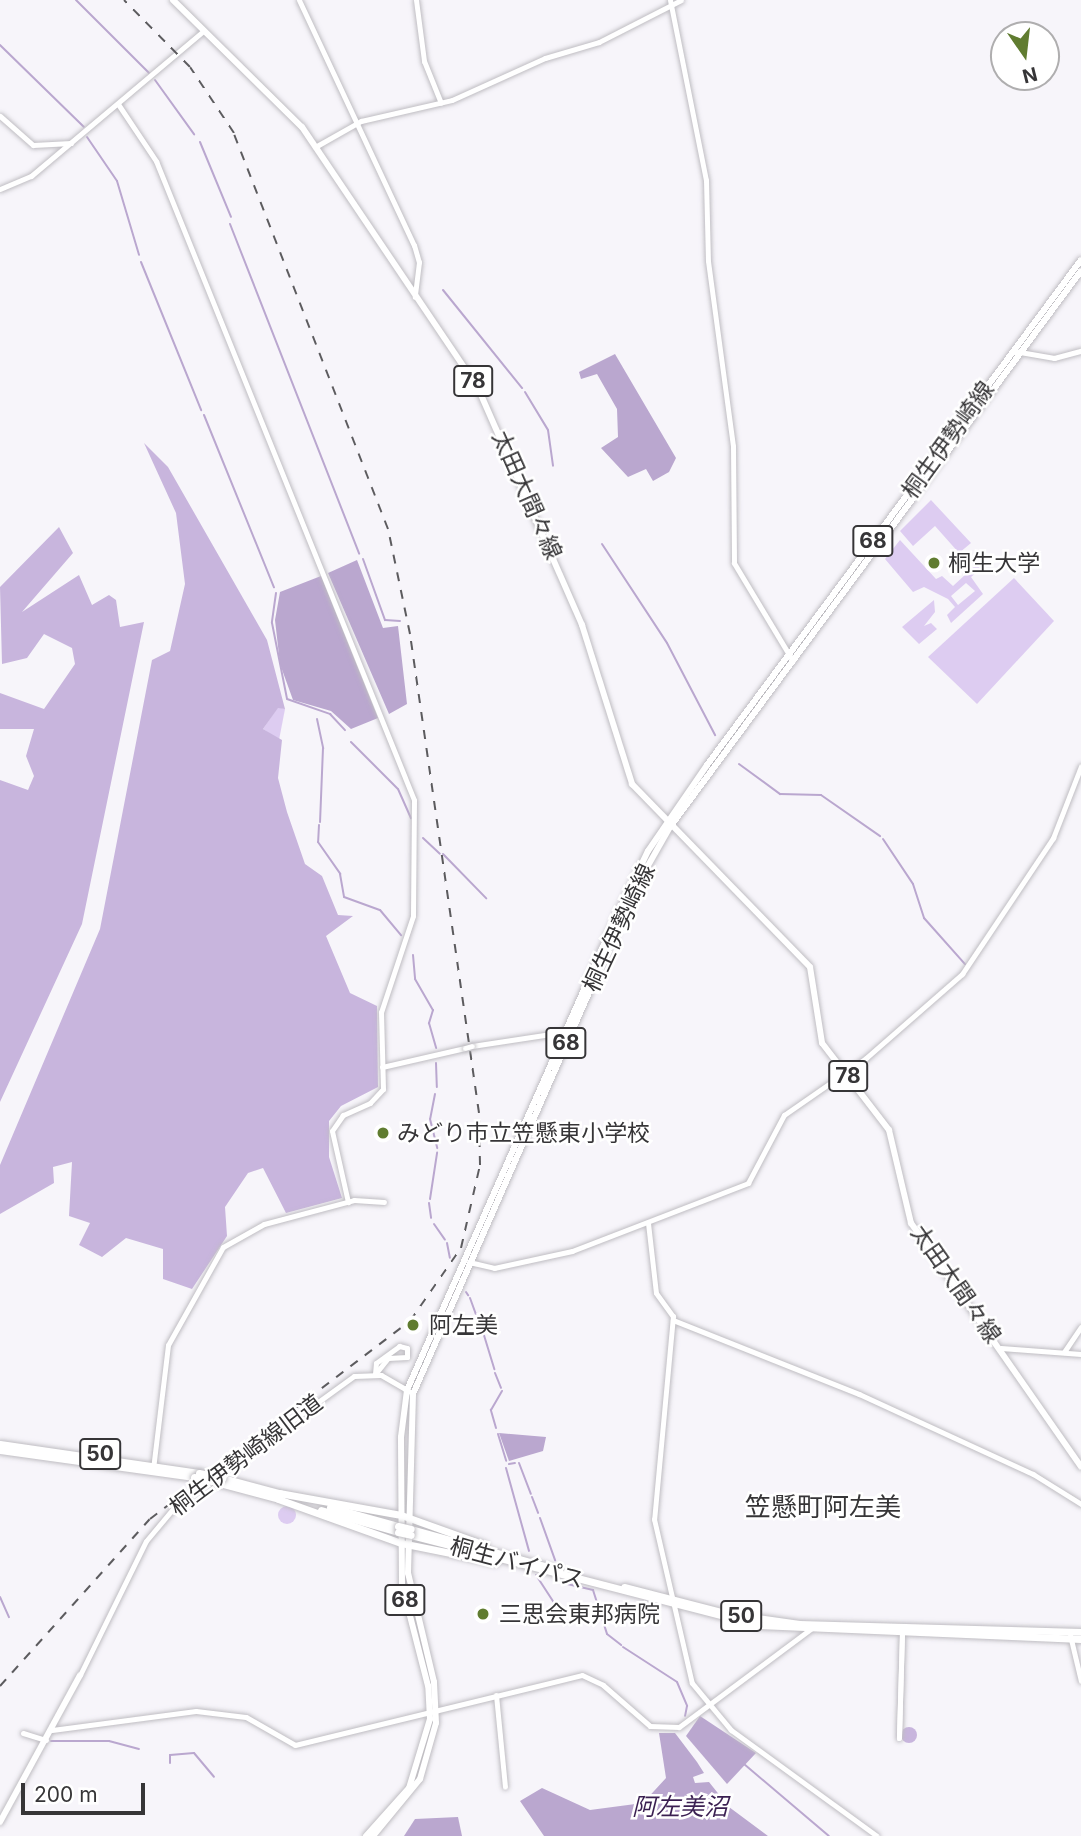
<!DOCTYPE html>
<meta charset="utf-8">
<style>
body{margin:0}
#map{position:relative;width:1081px;height:1836px;overflow:hidden;background:#f7f5fa;font-family:Inter,"Noto Sans JP",sans-serif}
div>[style]{position:absolute}
[style*='--x']{left:calc(var(--x)*1px);top:calc(var(--y)*1px);width:calc(var(--w)*1px);rotate:calc(var(--a)*1deg)}
.green>*{inset:0;background:#ddccf1}
.round{border-radius:50%}
.forest>*{inset:0;background:#c8b5dd}
.water>*{inset:0;background:#baa7cf}
.stream>*{height:2px;margin:-1px;padding:0 1px;transform-origin:1px;border-radius:1px;background:#baa7cf}
.roads{filter:drop-shadow(0 0 2px #bfbdc2) drop-shadow(0 0 2px #bfbdc2)}
.secondary>*{height:5px;margin:-2.5px;padding:0 2.5px;transform-origin:2.5px;border-radius:2.5px;background:#fff}
.primary>*{height:6px;margin:-3px;padding:0 3px;transform-origin:3px;border-radius:3px;background:#fff}
.highway>*{height:7px;margin:-3.5px;padding:0 3.5px;transform-origin:3.5px;border-radius:3.5px;background:#fff}
.rail>*{height:2px;margin-top:-1px;transform-origin:0;background:repeating-linear-gradient(90deg,#5c5b5e 0 9px,transparent 0 18px)}
.bridges{filter:drop-shadow(0 0 2px #bfbdc2) drop-shadow(0 0 2px #bfbdc2)}
.secondary-bridge>*{height:5px;margin:-2.5px;padding:0 2.5px;transform-origin:2.5px;border-radius:2.5px;background:#fff}
.highway-bridge>*{height:7px;margin:-3.5px;padding:0 3.5px;transform-origin:3.5px;border-radius:3.5px;background:#fff}
.dots>*{width:19px;height:19px;translate:-50% -50%;box-sizing:border-box;border:4px solid #fff;border-radius:50%}
span{translate:-50% -50%;white-space:nowrap;text-align:center;line-height:1.15;-webkit-text-stroke:5px #fff;paint-order:stroke}
.shield-label span{padding:2px 5px;background:#fff;border:2px solid;border-radius:5px;-webkit-text-stroke-width:0}
.shield-label{font-size:21px;color:#363537;font-weight:700}
.street-label{font-size:23px;color:#363537}
.poi-label{font-size:23px;color:#363537}
.left{translate:0 -50%;text-align:left}
.water-label{font-size:24px;color:#3a1f51;font-style:italic}
.quarter-label{font-size:26px;color:#363537}
.north{position:absolute;left:990px;top:21px;width:70px;height:70px;box-sizing:border-box;background:#fff;border:2px solid #afaeaf;border-radius:50%;rotate:166deg;font-size:19px;font-weight:700;line-height:28px;text-align:center;color:#363537}
.north::after{content:'';display:block;margin:auto;width:24px;height:32px;background:#607c30;clip-path:polygon(50% 0,100% 100%,50% 72%,0 100%)}
.scale{position:absolute;left:21px;top:1783px;width:124px;height:32px;box-sizing:border-box;border:4px solid #363537;border-top:0;padding-left:9px;font-size:21px;line-height:24px;white-space:nowrap;color:#363537;-webkit-text-stroke:5px #fff;paint-order:stroke}
</style>
<div id="map">
<div class="green">
<i style="clip-path:polygon(931px 500px,971px 543px,959px 553px,935px 526px,913px 546px,900px 531px)"></i>
<i style="clip-path:polygon(evenodd,900px 540px,936px 579px,942px 576px,953px 586px,979px 562px,983px 567px,971px 577px,983px 594px,951px 623px,947px 615px,955px 607px,948px 599px,924px 587px,913px 592px,885px 559px,900px 540px,966px 583px,975px 591px,958px 605px,951px 596px,966px 583px)"></i>
<i style="clip-path:polygon(1014px 578px,1054px 621px,977px 704px,928px 657px)"></i>
<i style="clip-path:polygon(934px 600px,935px 612px,924px 626px,931px 623px,937px 629px,919px 644px,902px 627px)"></i>
<i style="clip-path:polygon(278px 707px,285px 709px,279px 740px,263px 729px)"></i>
<i class="round" style="left:278px;top:1506px;width:18px;height:18px"></i>
</div>
<div class="forest">
<i style="clip-path:polygon(144px 443px,168px 467px,267px 640px,285px 709px,278px 708px,263px 729px,282px 740px,278px 778px,287px 812px,305px 864px,322px 876px,338px 915px,353px 916px,326px 936px,350px 993px,377px 1006px,378px 1087px,341px 1106px,329px 1121px,329px 1157px,342px 1198px,286px 1213px,263px 1168px,248px 1173px,225px 1207px,227px 1236px,192px 1289px,163px 1279px,163px 1249px,126px 1238px,102px 1257px,79px 1245px,90px 1223px,69px 1216px,72px 1162px,53px 1167px,54px 1183px,0 1214px,0 1165px,100px 929px,152px 660px,170px 651px,185px 584px,176px 513px)"></i>
<i style="clip-path:polygon(59px 527px,73px 553px,22px 612px,79px 575px,92px 605px,109px 595px,116px 600px,120px 627px,144px 622px,82px 924px,0 1102px,0 780px,28px 790px,34px 776px,26px 756px,34px 729px,0 729px,0 693px,44px 709px,75px 664px,72px 648px,44px 634px,27px 658px,2px 664px,0 587px)"></i>
<i class="round" style="left:901px;top:1727px;width:16px;height:16px"></i>
</div>
<div class="water">
<i style="clip-path:polygon(615px 354px,676px 458px,669px 472px,653px 481px,646px 469px,628px 477px,601px 448px,618px 437px,617px 409px,597px 374px,581px 379px,579px 372px)"></i>
<i style="clip-path:polygon(357px 560px,383px 628px,398px 626px,407px 704px,389px 714px,328px 573px)"></i>
<i style="clip-path:polygon(321px 576px,378px 718px,351px 729px,331px 711px,293px 700px,280px 664px,275px 620px,280px 592px)"></i>
<i style="clip-path:polygon(499px 1433px,546px 1437px,543px 1451px,509px 1461px)"></i>
<i style="clip-path:polygon(700px 1716px,756px 1753px,727px 1784px,686px 1736px)"></i>
<i style="clip-path:polygon(659px 1733px,675px 1733px,697px 1762px,704px 1773px,693px 1777px,695px 1783px,709px 1782px,729px 1807px,768px 1836px,544px 1836px,520px 1801px,542px 1788px,590px 1810px,643px 1803px,666px 1778px)"></i>
<i style="clip-path:polygon(458px 1817px,462px 1836px,404px 1836px,415px 1819px)"></i>
</div>
<div class="stream">
<i style="--x:76;--y:0;--w:103;--a:45"></i>
<i style="--x:0;--y:45;--w:117;--a:44.3"></i>
<i style="--x:155;--y:80;--w:67;--a:54.2"></i>
<i style="--x:87;--y:137;--w:53;--a:55.7"></i>
<i style="--x:117;--y:181;--w:77;--a:73.4"></i>
<i style="--x:200;--y:142;--w:81;--a:67.5"></i>
<i style="--x:230;--y:224;--w:354;--a:68.6"></i>
<i style="--x:141;--y:262;--w:160;--a:67.9"></i>
<i style="--x:443;--y:290;--w:126;--a:51.1"></i>
<i style="--x:525;--y:392;--w:44;--a:58.8"></i>
<i style="--x:548;--y:430;--w:36;--a:82"></i>
<i style="--x:204;--y:415;--w:186;--a:67.9"></i>
<i style="--x:602;--y:544;--w:118;--a:56.7"></i>
<i style="--x:667;--y:643;--w:104;--a:62.4"></i>
<i style="--x:363;--y:559;--w:65;--a:70.2"></i>
<i style="--x:385;--y:620;--w:15;--a:4"></i>
<i style="--x:276;--y:593;--w:30;--a:98"></i>
<i style="--x:272;--y:623;--w:77;--a:78.8"></i>
<i style="--x:287;--y:699;--w:46;--a:19.2"></i>
<i style="--x:330;--y:714;--w:22;--a:47"></i>
<i style="--x:317;--y:719;--w:30;--a:78"></i>
<i style="--x:323;--y:748;--w:74;--a:92.3"></i>
<i style="--x:351;--y:742;--w:66;--a:45"></i>
<i style="--x:398;--y:789;--w:32;--a:66"></i>
<i style="--x:739;--y:764;--w:51;--a:36.2"></i>
<i style="--x:780;--y:794;--w:41;--a:1.4"></i>
<i style="--x:821;--y:795;--w:72;--a:34.8"></i>
<i style="--x:319;--y:825;--w:17;--a:93"></i>
<i style="--x:318;--y:842;--w:39;--a:55"></i>
<i style="--x:340;--y:874;--w:23;--a:80"></i>
<i style="--x:344;--y:897;--w:38;--a:20"></i>
<i style="--x:380;--y:910;--w:33;--a:50"></i>
<i style="--x:423;--y:838;--w:23;--a:43"></i>
<i style="--x:883;--y:839;--w:54;--a:56.3"></i>
<i style="--x:913;--y:884;--w:36;--a:72"></i>
<i style="--x:924;--y:918;--w:62;--a:48.3"></i>
<i style="--x:443;--y:854;--w:62;--a:45.7"></i>
<i style="--x:413;--y:955;--w:24;--a:85"></i>
<i style="--x:415;--y:979;--w:36;--a:60"></i>
<i style="--x:433;--y:1010;--w:14;--a:107"></i>
<i style="--x:429;--y:1023;--w:26;--a:74"></i>
<i style="--x:436;--y:1063;--w:24;--a:88"></i>
<i style="--x:435;--y:1094;--w:25;--a:101"></i>
<i style="--x:430;--y:1119;--w:30;--a:76"></i>
<i style="--x:430;--y:1199;--w:47;--a:-81.3"></i>
<i style="--x:429;--y:1203;--w:15;--a:82"></i>
<i style="--x:434;--y:1224;--w:19;--a:55"></i>
<i style="--x:447;--y:1243;--w:15;--a:79"></i>
<i style="--x:466;--y:1292;--w:4;--a:56"></i>
<i style="--x:470;--y:1298;--w:32;--a:70"></i>
<i style="--x:483;--y:1332;--w:39;--a:73"></i>
<i style="--x:495;--y:1373;--w:16;--a:68"></i>
<i style="--x:496;--y:1428;--w:19;--a:-106"></i>
<i style="--x:491;--y:1410;--w:22;--a:-60"></i>
<i style="--x:498;--y:1434;--w:28;--a:73"></i>
<i style="--x:519;--y:1463;--w:33;--a:69"></i>
<i style="--x:509;--y:1464;--w:6;--a:-9"></i>
<i style="--x:506;--y:1468;--w:86;--a:74.5"></i>
<i style="--x:532;--y:1497;--w:17;--a:69"></i>
<i style="--x:540;--y:1518;--w:45;--a:70.3"></i>
<i style="--x:536;--y:1575;--w:37;--a:57"></i>
<i style="--x:563;--y:1583;--w:31;--a:13"></i>
<i style="--x:593;--y:1590;--w:46;--a:72.3"></i>
<i style="--x:607;--y:1634;--w:18;--a:38"></i>
<i style="--x:0;--y:1597;--w:22;--a:66"></i>
<i style="--x:623;--y:1647;--w:64;--a:32.9"></i>
<i style="--x:677;--y:1682;--w:26;--a:67"></i>
<i style="--x:687;--y:1706;--w:10;--a:101"></i>
<i style="--x:51;--y:1741;--w:58;--a:0"></i>
<i style="--x:109;--y:1741;--w:31;--a:15"></i>
<i style="--x:170;--y:1763;--w:8;--a:-90"></i>
<i style="--x:170;--y:1755;--w:24;--a:-5"></i>
<i style="--x:194;--y:1753;--w:31;--a:50"></i>
<i style="--x:744;--y:1764;--w:111;--a:40.3"></i>
</div>
<div class="roads">
<div class="secondary">
<i style="--x:299;--y:0;--w:271;--a:64.9"></i>
<i style="--x:414;--y:245;--w:18;--a:74"></i>
<i style="--x:419;--y:262;--w:35;--a:97"></i>
<i style="--x:416;--y:0;--w:62;--a:82.5"></i>
<i style="--x:424;--y:61;--w:45;--a:68"></i>
<i style="--x:670;--y:0;--w:184;--a:78.7"></i>
<i style="--x:706;--y:180;--w:81;--a:88.6"></i>
<i style="--x:708;--y:261;--w:187;--a:82.3"></i>
<i style="--x:733;--y:446;--w:117;--a:89.5"></i>
<i style="--x:734;--y:563;--w:114;--a:59"></i>
<i style="--x:118;--y:104;--w:69;--a:56.3"></i>
<i style="--x:156;--y:161;--w:689;--a:68.01"></i>
<i style="--x:414;--y:800;--w:116;--a:90.5"></i>
<i style="--x:413;--y:916;--w:101;--a:108.4"></i>
<i style="--x:381;--y:1012;--w:77;--a:88.5"></i>
<i style="--x:383;--y:1089;--w:19;--a:133"></i>
<i style="--x:370;--y:1103;--w:30;--a:156"></i>
<i style="--x:343;--y:1115;--w:19;--a:125"></i>
<i style="--x:332;--y:1131;--w:73;--a:77.3"></i>
<i style="--x:0;--y:116;--w:44;--a:41.3"></i>
<i style="--x:33;--y:145;--w:38;--a:-3"></i>
<i style="--x:315;--y:147;--w:53;--a:-29.5"></i>
<i style="--x:361;--y:121;--w:93;--a:-13"></i>
<i style="--x:452;--y:100;--w:102;--a:-24.3"></i>
<i style="--x:545;--y:58;--w:56;--a:-16.5"></i>
<i style="--x:599;--y:42;--w:92;--a:-27.1"></i>
<i style="--x:0;--y:189;--w:34;--a:-23"></i>
<i style="--x:31;--y:176;--w:225;--a:-40.1"></i>
<i style="--x:1014;--y:351;--w:41;--a:9.9"></i>
<i style="--x:1054;--y:358;--w:28;--a:-15"></i>
<i style="--x:472;--y:1046;--w:93;--a:-8.7"></i>
<i style="--x:382;--y:1067;--w:85;--a:-12.9"></i>
<i style="--x:648;--y:1223;--w:70;--a:83.5"></i>
<i style="--x:656;--y:1293;--w:29;--a:54"></i>
<i style="--x:673;--y:1316;--w:204;--a:95.3"></i>
<i style="--x:654;--y:1519;--w:168;--a:77"></i>
<i style="--x:692;--y:1683;--w:61;--a:50.3"></i>
<i style="--x:731;--y:1730;--w:180;--a:36"></i>
<i style="--x:469;--y:1262;--w:26;--a:13"></i>
<i style="--x:494;--y:1268;--w:80;--a:-12.3"></i>
<i style="--x:572;--y:1251;--w:189;--a:-21.1"></i>
<i style="--x:748;--y:1183;--w:77;--a:-62.1"></i>
<i style="--x:784;--y:1115;--w:100;--a:-34.8"></i>
<i style="--x:866;--y:1058;--w:128;--a:-41.2"></i>
<i style="--x:962;--y:974;--w:164;--a:-56.2"></i>
<i style="--x:1053;--y:838;--w:77;--a:-68.7"></i>
<i style="--x:673;--y:1320;--w:200;--a:21.7"></i>
<i style="--x:859;--y:1394;--w:192;--a:24.7"></i>
<i style="--x:1033;--y:1474;--w:57;--a:32"></i>
<i style="--x:399;--y:1346;--w:8;--a:14"></i>
<i style="--x:407;--y:1348;--w:9;--a:90"></i>
<i style="--x:407;--y:1357;--w:19;--a:177"></i>
<i style="--x:388;--y:1358;--w:21;--a:129"></i>
<i style="--x:375;--y:1374;--w:11;--a:-85"></i>
<i style="--x:376;--y:1363;--w:29;--a:-36"></i>
<i style="--x:1001;--y:1348;--w:80;--a:4.3"></i>
<i style="--x:1064;--y:1352;--w:30;--a:-56"></i>
<i style="--x:153;--y:1469;--w:125;--a:-83.1"></i>
<i style="--x:168;--y:1345;--w:112;--a:-60.7"></i>
<i style="--x:223;--y:1247;--w:47;--a:-29.3"></i>
<i style="--x:264;--y:1224;--w:93;--a:-14.9"></i>
<i style="--x:354;--y:1200;--w:30;--a:4"></i>
<i style="--x:902;--y:1634;--w:104;--a:91.7"></i>
<i style="--x:899;--y:1738;--w:108;--a:-88.4"></i>
<i style="--x:1070;--y:1635;--w:47;--a:76.6"></i>
<i style="--x:80;--y:1675;--w:149;--a:-63.8"></i>
<i style="--x:146;--y:1541;--w:48;--a:-50"></i>
<i style="--x:177;--y:1504;--w:218;--a:-35.9"></i>
<i style="--x:354;--y:1376;--w:27;--a:-2"></i>
<i style="--x:381;--y:1375;--w:32;--a:30"></i>
<i style="--x:496;--y:1695;--w:92;--a:84.4"></i>
<i style="--x:52;--y:1730;--w:145;--a:-7.5"></i>
<i style="--x:196;--y:1711;--w:50;--a:6.8"></i>
<i style="--x:246;--y:1717;--w:56;--a:29.7"></i>
<i style="--x:295;--y:1745;--w:295;--a:-13.7"></i>
<i style="--x:582;--y:1675;--w:23;--a:25"></i>
<i style="--x:603;--y:1685;--w:62;--a:41.1"></i>
<i style="--x:650;--y:1726;--w:29;--a:2"></i>
<i style="--x:679;--y:1727;--w:167;--a:-36.7"></i>
<i style="--x:23;--y:1733;--w:24;--a:17"></i>
</div>
<div class="primary">
<i style="--x:173;--y:0;--w:181;--a:44.6"></i>
<i style="--x:302;--y:127;--w:315;--a:56"></i>
<i style="--x:478;--y:388;--w:259;--a:66.3"></i>
<i style="--x:582;--y:625;--w:167;--a:72.5"></i>
<i style="--x:632;--y:784;--w:255;--a:45.8"></i>
<i style="--x:810;--y:967;--w:77;--a:81"></i>
<i style="--x:822;--y:1043;--w:110;--a:52.4"></i>
<i style="--x:889;--y:1130;--w:96;--a:76.7"></i>
<i style="--x:911;--y:1223;--w:297;--a:55.1"></i>
<i style="--x:0;--y:1822;--w:167;--a:-61.4"></i>
<i style="--x:366;--y:1836;--w:64;--a:-48.1"></i>
<i style="--x:409;--y:1788;--w:72;--a:-73.1"></i>
<i style="--x:430;--y:1719;--w:33;--a:-93"></i>
<i style="--x:428;--y:1686;--w:104;--a:-104.4"></i>
<i style="--x:402;--y:1585;--w:148;--a:-90.4"></i>
<i style="--x:401;--y:1437;--w:47;--a:-82.7"></i>
<i style="--x:407;--y:1390;--w:519;--a:-66.15"></i>
<i style="--x:617;--y:915;--w:71;--a:-64.2"></i>
<i style="--x:648;--y:851;--w:104;--a:-55.5"></i>
<i style="--x:707;--y:765;--w:628;--a:-53.48"></i>
<i style="--x:373;--y:1836;--w:74;--a:-50.5"></i>
<i style="--x:420;--y:1779;--w:58;--a:-74.1"></i>
<i style="--x:436;--y:1723;--w:41;--a:-92.8"></i>
<i style="--x:434;--y:1682;--w:112;--a:-103.4"></i>
<i style="--x:408;--y:1573;--w:179;--a:-88.4"></i>
<i style="--x:413;--y:1394;--w:548;--a:-66.33"></i>
<i style="--x:633;--y:892;--w:75;--a:-60.4"></i>
<i style="--x:670;--y:827;--w:691;--a:-53.53"></i>
</div>
<div class="highway">
<i style="--x:0;--y:1444;--w:201;--a:8.3"></i>
<i style="--x:0;--y:1450;--w:196;--a:7.9"></i>
<i style="--x:222;--y:1478;--w:62;--a:14.9"></i>
<i style="--x:216;--y:1482;--w:65;--a:15.1"></i>
<i style="--x:279;--y:1493;--w:124;--a:10.2"></i>
<i style="--x:401;--y:1515;--w:89;--a:19.7"></i>
<i style="--x:278;--y:1499;--w:131;--a:19.7"></i>
<i style="--x:401;--y:1543;--w:96;--a:11.4"></i>
<i style="--x:330;--y:1507;--w:71;--a:15.6"></i>
<i style="--x:321;--y:1510;--w:80;--a:15.9"></i>
<i style="--x:411;--y:1529;--w:154;--a:15.5"></i>
<i style="--x:411;--y:1535;--w:359;--a:14.5"></i>
<i style="--x:759;--y:1625;--w:322;--a:2.5"></i>
<i style="--x:624;--y:1587;--w:108;--a:14.4"></i>
<i style="--x:729;--y:1614;--w:71;--a:8.1"></i>
<i style="--x:799;--y:1624;--w:282;--a:1.6"></i>
</div>
</div>
<div class="rail">
<i style="--x:0;--y:1686;--w:224;--a:-48.1"></i>
<i style="--x:150;--y:1519;--w:327;--a:-37.3"></i>
<i style="--x:410;--y:1321;--w:89;--a:-55.1"></i>
<i style="--x:461;--y:1248;--w:85;--a:-77.1"></i>
<i style="--x:480;--y:1165;--w:52;--a:-91.1"></i>
<i style="--x:479;--y:1113;--w:484;--a:-98.2"></i>
<i style="--x:410;--y:634;--w:107;--a:-101.8"></i>
<i style="--x:388;--y:529;--w:425;--a:-111.3"></i>
<i style="--x:234;--y:133;--w:79;--a:-123.7"></i>
<i style="--x:190;--y:67;--w:94;--a:-134.6"></i>
</div>
<div class="bridges">
<div class="secondary-bridge">
<i style="--x:465;--y:1048;--w:7;--a:-16"></i>
</div>
<div class="highway-bridge">
<i style="--x:199;--y:1473;--w:24;--a:12"></i>
<i style="--x:194;--y:1477;--w:23;--a:13"></i>
<i style="--x:398;--y:1526;--w:13;--a:13"></i>
<i style="--x:398;--y:1532;--w:13;--a:13"></i>
</div>
</div>
<div class="dots">
<i style="left:934px;top:563px;background:#607c30"></i>
<i style="left:383px;top:1133px;background:#607c30"></i>
<i style="left:413px;top:1325px;background:#607c30"></i>
<i style="left:483px;top:1614px;background:#607c30"></i>
</div>
<div class="shield-label">
<span style="left:473px;top:381px">78</span>
<span style="left:873px;top:541px">68</span>
<span style="left:566px;top:1043px">68</span>
<span style="left:848px;top:1076px">78</span>
<span style="left:100px;top:1454px">50</span>
<span style="left:405px;top:1600px">68</span>
<span style="left:741px;top:1616px">50</span>
</div>
<div class="street-label">
<span style="left:948px;top:440px;rotate:-54deg">桐生伊勢崎線</span>
<span style="left:527px;top:495px;rotate:66deg">太田大間々線</span>
<span style="left:619px;top:928px;rotate:-65deg">桐生伊勢崎線</span>
<span style="left:956px;top:1284px;rotate:55deg">太田大間々線</span>
<span style="left:246px;top:1455px;rotate:-37deg">桐生伊勢崎線旧道</span>
<span style="left:517px;top:1563px;rotate:15deg">桐生バイパス</span>
</div>
<div class="poi-label">
<span class="left" style="left:948px;top:563px">桐生大学</span>
<span class="left" style="left:397px;top:1133px">みどり市立笠懸東小学校</span>
<span class="left" style="left:429px;top:1325px">阿左美</span>
<span class="left" style="left:499px;top:1614px">三思会東邦病院</span>
</div>
<div class="water-label">
<span style="left:680px;top:1807px">阿左美沼</span>
</div>
<div class="quarter-label">
<span style="left:823px;top:1507px">笠懸町阿左美</span>
</div>
<div class="north">N</div>
<div class="scale">200 m</div>
</div>
